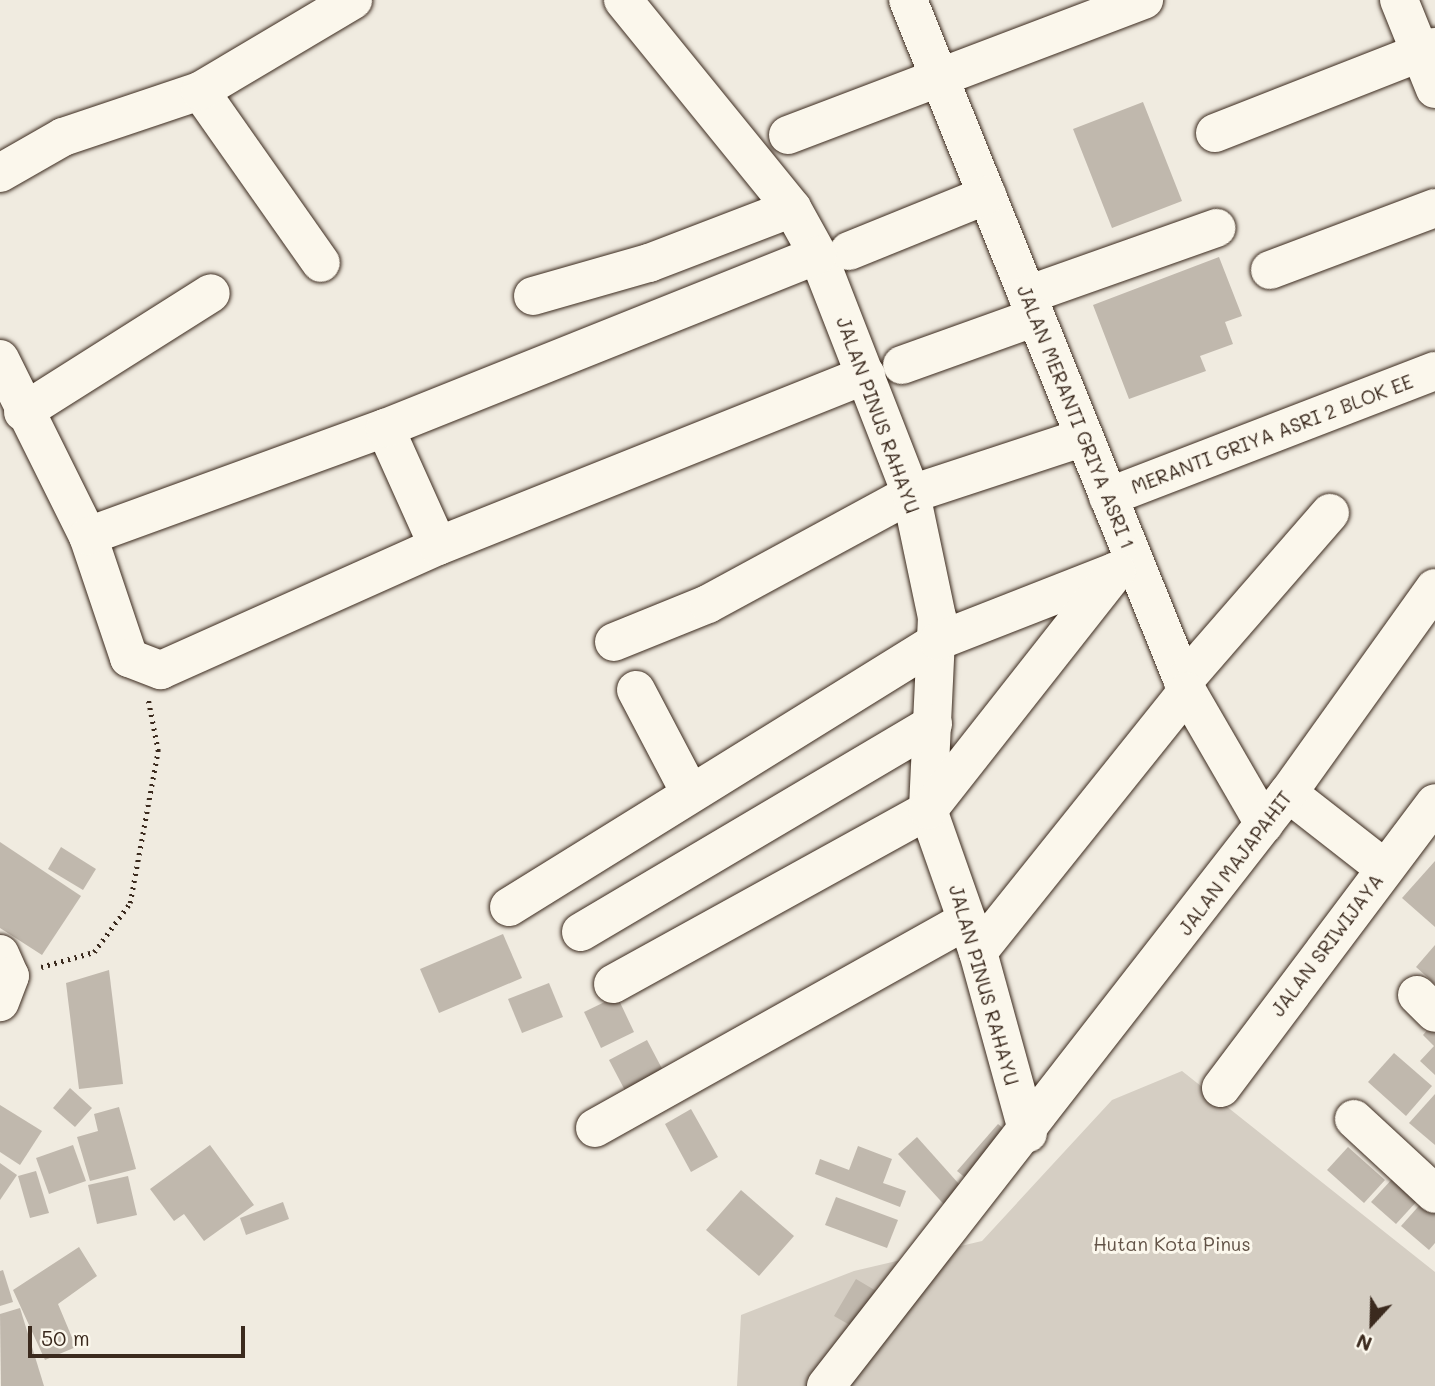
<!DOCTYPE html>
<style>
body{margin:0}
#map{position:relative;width:1435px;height:1386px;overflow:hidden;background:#f0ebe0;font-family:Mali,sans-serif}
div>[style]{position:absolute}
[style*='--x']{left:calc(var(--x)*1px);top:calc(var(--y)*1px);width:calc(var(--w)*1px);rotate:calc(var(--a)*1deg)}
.green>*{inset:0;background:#d5cec3}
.building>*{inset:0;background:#c0b8ad}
.path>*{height:4.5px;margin-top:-2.25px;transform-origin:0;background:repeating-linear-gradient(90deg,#3b2a1e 0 2px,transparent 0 7px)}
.roads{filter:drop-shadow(0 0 2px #3b2a1e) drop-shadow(0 0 2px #3b2a1e)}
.minor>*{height:38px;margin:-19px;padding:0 19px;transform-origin:19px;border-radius:19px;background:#fbf7ec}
span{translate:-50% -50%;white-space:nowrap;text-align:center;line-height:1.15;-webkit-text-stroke:6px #fbf7ec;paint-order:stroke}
.street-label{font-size:19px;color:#3b2a1e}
.park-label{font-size:19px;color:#625347}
.north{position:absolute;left:1337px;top:1288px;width:70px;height:70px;-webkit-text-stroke:5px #fbf7ec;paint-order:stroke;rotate:202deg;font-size:19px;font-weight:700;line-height:28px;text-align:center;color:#3b2a1e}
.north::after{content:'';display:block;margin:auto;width:24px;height:32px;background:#3b2a1e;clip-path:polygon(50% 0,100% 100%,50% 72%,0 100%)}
.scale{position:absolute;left:28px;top:1326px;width:217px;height:32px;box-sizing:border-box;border:4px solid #3b2a1e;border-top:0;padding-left:9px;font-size:21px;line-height:24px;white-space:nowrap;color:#3b2a1e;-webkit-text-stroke:5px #fbf7ec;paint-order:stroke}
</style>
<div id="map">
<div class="green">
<i style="clip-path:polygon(1182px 1071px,1435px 1272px,1435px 1386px,737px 1386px,741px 1315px,854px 1271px,982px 1241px,1112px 1100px)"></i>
</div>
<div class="building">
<i style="clip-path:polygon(1143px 102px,1182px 201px,1112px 228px,1073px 129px)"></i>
<i style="clip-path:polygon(1219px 257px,1242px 316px,1225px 322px,1233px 344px,1200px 356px,1206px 371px,1129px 399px,1093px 305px)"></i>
<i style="clip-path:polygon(0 842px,81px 896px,42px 955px,0 928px)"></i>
<i style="clip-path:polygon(61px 847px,96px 869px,83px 890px,48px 869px)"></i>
<i style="clip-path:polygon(1435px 861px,1435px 927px,1402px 898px)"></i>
<i style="clip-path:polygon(503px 934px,522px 978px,439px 1013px,420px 969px)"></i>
<i style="clip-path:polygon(1435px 945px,1435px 984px,1416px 967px)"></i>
<i style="clip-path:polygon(109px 970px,123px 1084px,79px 1089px,66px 983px)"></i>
<i style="clip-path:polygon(549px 983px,563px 1017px,522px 1033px,508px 999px)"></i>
<i style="clip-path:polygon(617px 996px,634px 1032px,601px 1048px,584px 1012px)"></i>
<i style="clip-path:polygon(1435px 1021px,1435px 1075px,1420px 1061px,1434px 1046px,1423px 1035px)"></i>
<i style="clip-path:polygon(647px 1040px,668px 1080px,630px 1100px,609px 1060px)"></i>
<i style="clip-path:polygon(1394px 1053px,1432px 1086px,1406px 1116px,1368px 1082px)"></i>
<i style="clip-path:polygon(70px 1088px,92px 1108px,75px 1127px,53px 1108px)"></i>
<i style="clip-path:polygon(1435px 1094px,1435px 1145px,1409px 1123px)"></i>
<i style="clip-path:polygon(0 1105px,42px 1131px,20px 1165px,0 1152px)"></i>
<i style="clip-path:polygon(119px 1107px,136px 1169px,90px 1181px,77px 1137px,98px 1131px,94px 1114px)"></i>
<i style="clip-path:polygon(691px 1109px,718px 1157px,691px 1172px,665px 1124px)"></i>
<i style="clip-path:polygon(998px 1124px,1019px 1142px,979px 1189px,957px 1171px)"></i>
<i style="clip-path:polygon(917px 1137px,967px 1193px,949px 1210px,898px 1154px)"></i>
<i style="clip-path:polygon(73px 1145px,86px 1181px,49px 1194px,36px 1158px)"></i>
<i style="clip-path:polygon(210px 1145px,254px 1205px,204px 1241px,184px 1214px,174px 1221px,150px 1189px)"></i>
<i style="clip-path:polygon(858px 1146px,892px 1159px,883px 1183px,906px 1191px,900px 1207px,815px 1174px,820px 1159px,849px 1170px)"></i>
<i style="clip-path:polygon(1348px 1147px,1385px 1180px,1364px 1203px,1327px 1170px)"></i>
<i style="clip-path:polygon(0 1163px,17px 1175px,0 1200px)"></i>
<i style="clip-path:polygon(36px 1171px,49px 1213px,30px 1218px,18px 1176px)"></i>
<i style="clip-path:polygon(128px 1176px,137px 1215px,97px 1224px,88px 1185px)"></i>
<i style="clip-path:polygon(1393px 1178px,1418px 1200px,1396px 1224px,1371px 1202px)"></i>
<i style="clip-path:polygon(741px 1190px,794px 1236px,759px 1276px,706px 1230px)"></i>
<i style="clip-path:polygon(836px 1197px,898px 1220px,887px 1248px,825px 1225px)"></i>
<i style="clip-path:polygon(1425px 1199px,1435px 1208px,1435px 1243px,1429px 1250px,1401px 1226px)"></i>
<i style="clip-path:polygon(283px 1202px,289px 1219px,246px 1235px,240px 1218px)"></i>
<i style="clip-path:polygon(79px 1247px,97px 1276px,58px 1304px,76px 1347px,45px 1360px,13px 1290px)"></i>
<i style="clip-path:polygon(3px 1270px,13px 1302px,0 1306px,0 1271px)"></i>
<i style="clip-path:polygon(856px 1279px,883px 1295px,862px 1332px,834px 1316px)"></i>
<i style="clip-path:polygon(20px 1308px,44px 1386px,1px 1386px,0 1314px)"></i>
</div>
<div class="path">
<i style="--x:41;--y:967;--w:55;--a:-15.8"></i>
<i style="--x:94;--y:952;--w:61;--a:-53.7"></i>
<i style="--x:130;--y:903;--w:155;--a:-79.6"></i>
<i style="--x:158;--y:751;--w:53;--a:-100.9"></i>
</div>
<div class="roads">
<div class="minor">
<i style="--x:623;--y:0;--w:268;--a:50.9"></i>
<i style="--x:792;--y:208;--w:54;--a:61"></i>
<i style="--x:818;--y:255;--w:256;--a:68.7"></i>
<i style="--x:911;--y:494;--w:126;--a:78.1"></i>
<i style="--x:937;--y:617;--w:193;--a:92.7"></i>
<i style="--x:928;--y:810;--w:151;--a:70.6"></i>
<i style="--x:978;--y:952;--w:188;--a:74.6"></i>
<i style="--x:908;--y:0;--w:745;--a:68.01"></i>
<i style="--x:1187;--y:691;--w:154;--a:59.9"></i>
<i style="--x:1399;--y:0;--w:96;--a:68"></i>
<i style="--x:200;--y:91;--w:210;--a:54.9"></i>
<i style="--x:1215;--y:133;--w:236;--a:-21.4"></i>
<i style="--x:788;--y:135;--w:381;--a:-20.8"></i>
<i style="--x:0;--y:173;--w:73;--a:-29.7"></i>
<i style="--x:63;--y:137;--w:145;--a:-18.6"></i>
<i style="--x:200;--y:91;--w:178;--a:-30.7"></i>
<i style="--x:849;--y:251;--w:149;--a:-22.1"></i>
<i style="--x:1270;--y:270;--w:176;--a:-20.6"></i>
<i style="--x:1027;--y:295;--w:201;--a:-19.5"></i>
<i style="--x:533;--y:296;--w:121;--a:-15.9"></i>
<i style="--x:649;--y:263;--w:153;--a:-21"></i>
<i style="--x:0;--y:359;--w:198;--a:63.6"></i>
<i style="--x:88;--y:536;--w:129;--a:71.4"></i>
<i style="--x:129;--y:658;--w:34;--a:21"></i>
<i style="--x:161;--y:670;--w:303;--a:-24.1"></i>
<i style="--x:438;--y:546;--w:461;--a:-21.8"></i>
<i style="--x:902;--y:365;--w:142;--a:-19.7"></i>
<i style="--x:23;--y:412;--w:222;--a:-32.3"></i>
<i style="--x:385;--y:428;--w:129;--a:65.8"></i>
<i style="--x:1108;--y:497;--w:350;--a:-21.1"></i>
<i style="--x:88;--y:536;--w:316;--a:-20"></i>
<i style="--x:385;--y:428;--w:466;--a:-21.8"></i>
<i style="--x:614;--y:642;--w:101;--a:-22"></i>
<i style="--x:708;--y:604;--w:231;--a:-28.5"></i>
<i style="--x:911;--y:494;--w:182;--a:-18.2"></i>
<i style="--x:1183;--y:682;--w:224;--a:-49"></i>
<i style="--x:636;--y:690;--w:116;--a:62.3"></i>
<i style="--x:1288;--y:793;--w:122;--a:38"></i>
<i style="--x:509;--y:907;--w:505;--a:-31.8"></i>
<i style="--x:938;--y:641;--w:192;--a:-21.4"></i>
<i style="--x:581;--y:932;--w:409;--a:-30.6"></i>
<i style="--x:978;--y:952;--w:334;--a:-51.3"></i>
<i style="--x:0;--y:954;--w:24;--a:66"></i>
<i style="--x:10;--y:976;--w:28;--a:111"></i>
<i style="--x:613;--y:984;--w:360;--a:-28.9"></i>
<i style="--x:928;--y:810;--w:304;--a:-51.8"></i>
<i style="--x:1417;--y:995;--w:25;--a:45"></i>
<i style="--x:1221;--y:1088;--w:356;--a:-53.1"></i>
<i style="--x:1354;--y:1119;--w:110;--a:42.8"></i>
<i style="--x:595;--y:1128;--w:426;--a:-29.2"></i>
<i style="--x:826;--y:1386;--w:752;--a:-52.08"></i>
<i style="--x:1288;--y:793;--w:252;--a:-54.4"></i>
</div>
</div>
<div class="street-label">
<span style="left:878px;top:415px;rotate:70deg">JALAN PINUS RAHAYU</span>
<span style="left:1076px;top:417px;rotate:68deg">JALAN MERANTI GRIYA ASRI 1</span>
<span style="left:1272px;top:434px;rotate:-21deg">MERANTI GRIYA ASRI 2 BLOK EE</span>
<span style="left:1235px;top:863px;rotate:-53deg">JALAN MAJAPAHIT</span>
<span style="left:1327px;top:945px;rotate:-53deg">JALAN SRIWIJAYA</span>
<span style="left:984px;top:985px;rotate:74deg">JALAN PINUS RAHAYU</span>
</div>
<div class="park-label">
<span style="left:1172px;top:1244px">Hutan Kota Pinus</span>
</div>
<div class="north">N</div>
<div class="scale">50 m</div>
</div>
